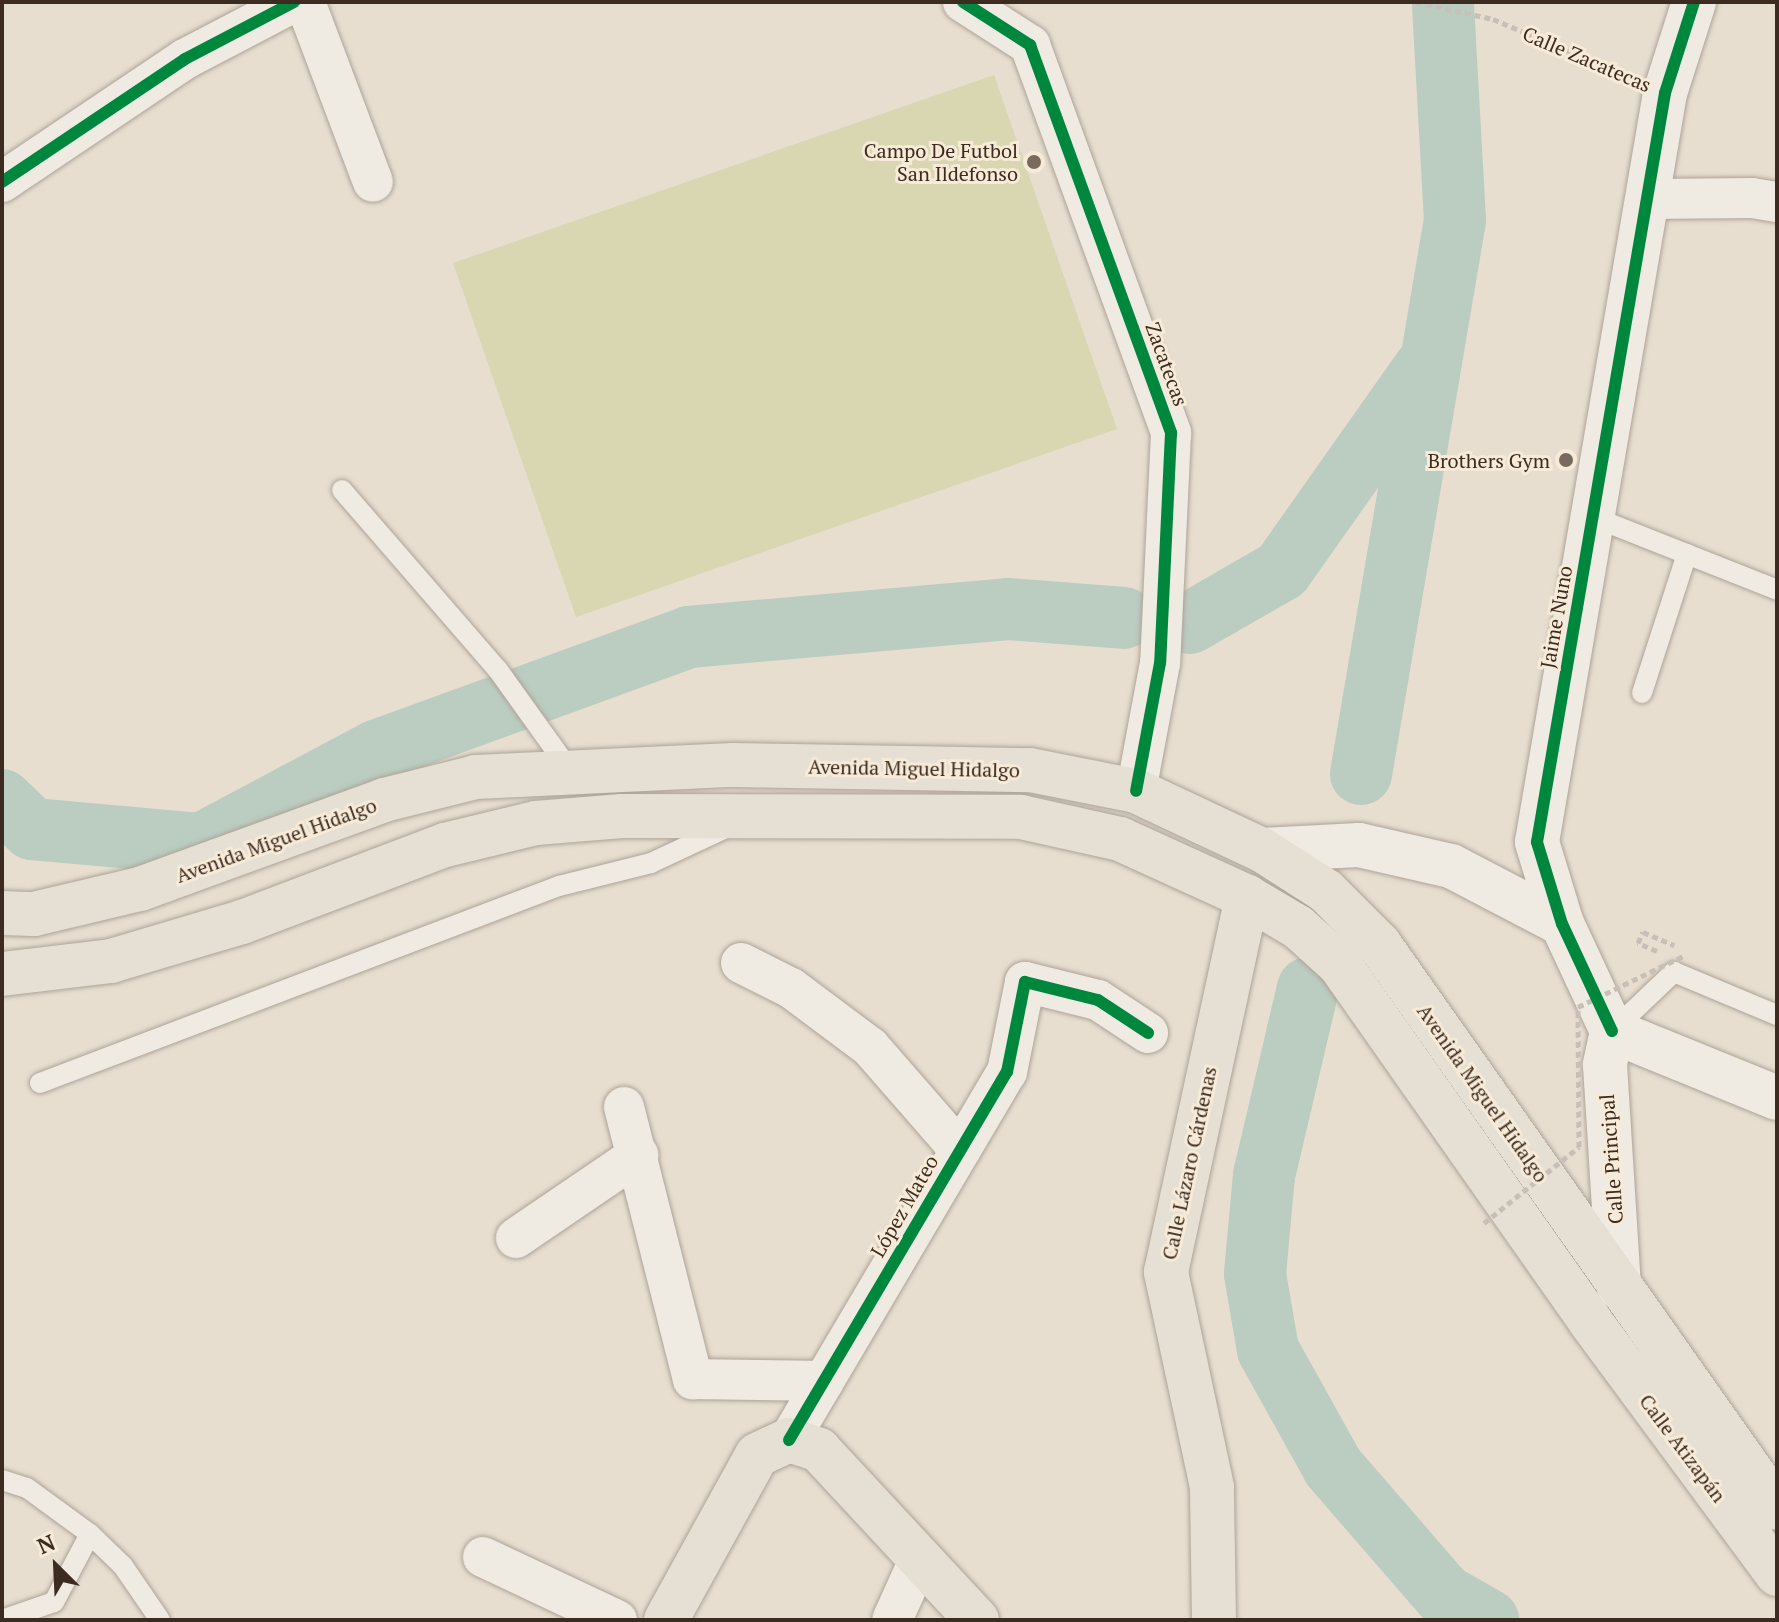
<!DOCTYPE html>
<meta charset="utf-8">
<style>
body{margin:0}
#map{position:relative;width:1779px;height:1622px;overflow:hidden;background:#e7ded0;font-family:"PT Serif",serif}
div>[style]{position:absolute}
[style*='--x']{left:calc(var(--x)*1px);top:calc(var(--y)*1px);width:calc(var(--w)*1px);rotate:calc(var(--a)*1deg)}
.green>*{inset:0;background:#d9d6b2}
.river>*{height:62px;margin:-31px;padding:0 31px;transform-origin:31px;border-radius:31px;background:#bbccc0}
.path>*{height:5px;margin-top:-2.5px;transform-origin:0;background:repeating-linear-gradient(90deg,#c8c0b8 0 6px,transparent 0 10px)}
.roads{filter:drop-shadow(0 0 2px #ada398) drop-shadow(0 0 2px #ada398)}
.service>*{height:20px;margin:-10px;padding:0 10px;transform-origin:10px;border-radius:10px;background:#efeae2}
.minor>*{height:40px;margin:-20px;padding:0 20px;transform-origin:20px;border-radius:20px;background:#efeae2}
.tertiary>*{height:44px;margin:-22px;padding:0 22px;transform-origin:22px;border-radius:22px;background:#efeae2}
.primary>*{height:44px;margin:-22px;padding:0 22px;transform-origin:22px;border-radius:22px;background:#e6dfd3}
.path-bridge>*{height:5px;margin-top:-2.5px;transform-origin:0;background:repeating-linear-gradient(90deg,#c8c0b8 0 6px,transparent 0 10px)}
.cycleway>*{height:12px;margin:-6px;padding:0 6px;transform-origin:6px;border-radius:6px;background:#00873e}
.dots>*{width:22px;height:22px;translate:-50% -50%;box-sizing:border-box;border:4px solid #f7ebd7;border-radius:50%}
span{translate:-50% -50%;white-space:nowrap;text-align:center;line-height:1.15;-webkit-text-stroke:6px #f7ebd7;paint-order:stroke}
.street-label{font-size:20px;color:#3c2b20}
.poi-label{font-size:20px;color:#3c2b20}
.right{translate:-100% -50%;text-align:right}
.frame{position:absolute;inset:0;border:4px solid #3c2b20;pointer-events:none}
.north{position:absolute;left:16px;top:1526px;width:80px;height:80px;-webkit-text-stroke:6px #f7ebd7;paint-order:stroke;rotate:336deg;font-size:22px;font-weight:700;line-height:32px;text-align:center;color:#3c2b20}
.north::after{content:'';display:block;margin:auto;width:28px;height:36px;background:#3c2b20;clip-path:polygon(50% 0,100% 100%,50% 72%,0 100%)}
</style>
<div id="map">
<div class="green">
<i style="clip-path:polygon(994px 75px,1117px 429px,576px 617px,453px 263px)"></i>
</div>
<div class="river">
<i style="--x:1190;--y:623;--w:106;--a:-29.9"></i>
<i style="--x:1282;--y:570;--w:245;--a:-54.8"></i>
<i style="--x:1361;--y:774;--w:562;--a:-80.37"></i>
<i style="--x:1455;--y:220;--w:218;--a:-93.2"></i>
<i style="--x:2;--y:800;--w:42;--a:44"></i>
<i style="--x:32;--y:829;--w:170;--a:5.1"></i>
<i style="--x:201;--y:844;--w:198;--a:-28"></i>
<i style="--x:376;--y:751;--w:333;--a:-20"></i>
<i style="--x:689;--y:637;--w:320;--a:-5"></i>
<i style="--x:1008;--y:609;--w:116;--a:4.4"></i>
<i style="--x:1308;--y:988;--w:192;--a:103.2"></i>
<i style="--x:1264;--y:1175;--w:99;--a:95.2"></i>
<i style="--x:1255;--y:1274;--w:77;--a:80.3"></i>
<i style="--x:1268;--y:1350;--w:134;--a:60.9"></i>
<i style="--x:1333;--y:1467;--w:169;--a:49.1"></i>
<i style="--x:1444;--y:1595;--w:51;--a:29.6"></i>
</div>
<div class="path">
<i style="--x:1416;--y:2;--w:79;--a:12.4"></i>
<i style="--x:1493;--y:19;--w:150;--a:23.1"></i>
<i style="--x:1657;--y:951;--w:21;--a:-157"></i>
<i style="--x:1638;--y:943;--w:12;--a:-66"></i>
<i style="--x:1643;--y:932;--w:34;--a:23"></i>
</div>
<div class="roads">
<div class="service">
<i style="--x:342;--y:490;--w:238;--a:49.1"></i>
<i style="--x:498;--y:670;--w:122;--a:54.4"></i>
<i style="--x:1593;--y:517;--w:198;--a:21.6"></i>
<i style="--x:1642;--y:693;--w:146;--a:-72.1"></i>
<i style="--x:1612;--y:1031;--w:86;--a:-43.6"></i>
<i style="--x:1674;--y:972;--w:112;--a:22.7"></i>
<i style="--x:40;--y:1083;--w:555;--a:-20.79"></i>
<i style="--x:559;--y:886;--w:95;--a:-14"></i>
<i style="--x:651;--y:863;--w:85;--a:-25.1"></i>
<i style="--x:2;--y:1480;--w:26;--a:18"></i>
<i style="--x:27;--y:1488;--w:78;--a:36.1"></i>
<i style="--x:90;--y:1534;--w:46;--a:44.1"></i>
<i style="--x:123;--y:1566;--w:65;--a:55.6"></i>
<i style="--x:2;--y:1620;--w:55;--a:-19.1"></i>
<i style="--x:54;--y:1602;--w:77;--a:-62.1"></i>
</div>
<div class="minor">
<i style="--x:305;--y:2;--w:192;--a:69.3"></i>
<i style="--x:963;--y:2;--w:80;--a:32.7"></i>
<i style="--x:1030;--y:45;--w:413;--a:70"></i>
<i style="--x:1171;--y:433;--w:230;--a:92.7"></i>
<i style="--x:1160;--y:663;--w:130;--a:100.6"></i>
<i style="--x:2;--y:182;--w:220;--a:-33.9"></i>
<i style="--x:185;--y:59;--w:123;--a:-27.6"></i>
<i style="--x:1647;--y:199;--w:105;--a:-0.5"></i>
<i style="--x:1752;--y:198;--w:25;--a:9"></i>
<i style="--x:741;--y:963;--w:56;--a:26.6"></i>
<i style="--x:791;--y:988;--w:99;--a:36.8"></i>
<i style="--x:870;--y:1047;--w:137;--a:48.9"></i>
<i style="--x:624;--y:1107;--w:281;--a:75.8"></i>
<i style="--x:693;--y:1379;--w:131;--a:0.9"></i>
<i style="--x:516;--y:1238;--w:148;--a:-34.2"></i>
<i style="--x:789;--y:1440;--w:428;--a:-59.4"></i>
<i style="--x:1007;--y:1072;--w:92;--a:-78.7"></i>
<i style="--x:1025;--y:982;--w:75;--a:13.9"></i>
<i style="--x:1098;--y:1000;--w:60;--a:33.4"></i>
<i style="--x:483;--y:1557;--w:148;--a:25.2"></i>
<i style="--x:892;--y:1620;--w:68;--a:-65.7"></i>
</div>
<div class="tertiary">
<i style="--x:1262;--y:850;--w:97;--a:-3"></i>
<i style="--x:1359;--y:845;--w:94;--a:12.9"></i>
<i style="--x:1451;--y:866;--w:125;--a:27.6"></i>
<i style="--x:1612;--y:1031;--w:118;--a:-115"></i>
<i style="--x:1562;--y:924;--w:86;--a:-107"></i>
<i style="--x:1537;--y:842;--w:760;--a:-80.3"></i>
<i style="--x:1665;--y:93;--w:96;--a:-72.3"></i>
<i style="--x:1612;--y:1031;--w:35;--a:102"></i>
<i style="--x:1605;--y:1065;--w:223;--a:86.4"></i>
<i style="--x:1612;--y:1031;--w:178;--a:22.1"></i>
</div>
<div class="primary">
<i style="--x:2;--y:913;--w:32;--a:2"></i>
<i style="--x:34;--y:914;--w:109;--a:-13.3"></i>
<i style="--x:140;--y:889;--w:260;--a:-20"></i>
<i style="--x:384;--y:800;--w:95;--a:-14"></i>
<i style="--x:476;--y:777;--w:257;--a:-2.7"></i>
<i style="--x:733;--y:765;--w:297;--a:1"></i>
<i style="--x:1030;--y:770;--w:108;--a:11.2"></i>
<i style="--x:1136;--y:791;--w:139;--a:25.1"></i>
<i style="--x:1262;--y:850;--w:76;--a:32.6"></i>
<i style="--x:1326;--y:891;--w:75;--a:45"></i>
<i style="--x:1379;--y:944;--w:690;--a:54.79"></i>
<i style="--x:2;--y:974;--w:110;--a:-6.8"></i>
<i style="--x:111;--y:961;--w:137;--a:-16.6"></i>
<i style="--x:242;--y:922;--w:217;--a:-20.8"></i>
<i style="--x:445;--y:845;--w:94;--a:-13.6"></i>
<i style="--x:536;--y:823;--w:86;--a:-4.7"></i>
<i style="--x:622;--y:816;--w:399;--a:0.1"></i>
<i style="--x:1021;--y:817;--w:101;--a:12.5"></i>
<i style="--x:1120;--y:839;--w:140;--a:24.5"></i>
<i style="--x:1247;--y:897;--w:59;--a:30.5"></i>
<i style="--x:1298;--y:927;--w:57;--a:42.1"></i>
<i style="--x:1340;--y:965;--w:435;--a:54.9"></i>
<i style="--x:1590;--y:1321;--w:315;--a:53.5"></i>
<i style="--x:666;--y:1620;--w:188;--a:-61.1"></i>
<i style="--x:757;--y:1455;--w:35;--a:-25"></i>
<i style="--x:789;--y:1440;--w:32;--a:18"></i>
<i style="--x:819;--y:1450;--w:232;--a:47.1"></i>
<i style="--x:1214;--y:1620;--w:133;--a:-90.9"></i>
<i style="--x:1212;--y:1487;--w:220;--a:-102.1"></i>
<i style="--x:1166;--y:1272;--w:384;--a:-77.8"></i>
</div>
</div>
<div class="path-bridge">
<i style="--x:1484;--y:1223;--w:122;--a:-38.7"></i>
<i style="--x:1579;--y:1147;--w:140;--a:-90.4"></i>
<i style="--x:1578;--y:1007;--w:117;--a:-25.9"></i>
</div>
<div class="cycleway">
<i style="--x:963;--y:2;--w:80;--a:32.7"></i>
<i style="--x:1030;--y:45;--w:413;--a:70"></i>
<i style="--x:1171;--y:433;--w:230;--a:92.7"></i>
<i style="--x:1160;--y:663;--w:130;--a:100.6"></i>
<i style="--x:2;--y:182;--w:220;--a:-33.9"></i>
<i style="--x:185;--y:59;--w:123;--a:-27.6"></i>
<i style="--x:1612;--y:1031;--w:118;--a:-115"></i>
<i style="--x:1562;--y:924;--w:86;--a:-107"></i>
<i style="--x:1537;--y:842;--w:760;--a:-80.3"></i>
<i style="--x:1665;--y:93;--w:96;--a:-72.3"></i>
<i style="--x:789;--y:1440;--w:428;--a:-59.4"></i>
<i style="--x:1007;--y:1072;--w:92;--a:-78.7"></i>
<i style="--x:1025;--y:982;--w:75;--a:13.9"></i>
<i style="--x:1098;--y:1000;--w:60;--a:33.4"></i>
</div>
<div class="dots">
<i style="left:1034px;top:162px;background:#786a5e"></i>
<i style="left:1566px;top:460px;background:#786a5e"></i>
</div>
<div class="street-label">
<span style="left:1587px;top:59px;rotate:23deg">Calle Zacatecas</span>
<span style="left:1167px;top:364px;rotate:70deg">Zacatecas</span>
<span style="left:1556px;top:617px;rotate:-80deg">Jaime Nuno</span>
<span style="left:914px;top:768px;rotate:1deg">Avenida Miguel Hidalgo</span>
<span style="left:276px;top:840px;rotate:-20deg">Avenida Miguel Hidalgo</span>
<span style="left:1483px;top:1093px;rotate:55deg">Avenida Miguel Hidalgo</span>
<span style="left:1611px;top:1159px;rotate:-94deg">Calle Principal</span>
<span style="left:1189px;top:1163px;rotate:-78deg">Calle Lázaro Cárdenas</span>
<span style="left:904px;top:1206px;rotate:-60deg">López Mateo</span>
<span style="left:1683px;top:1448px;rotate:53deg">Calle Atizapán</span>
</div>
<div class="poi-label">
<span class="right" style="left:1018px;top:162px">Campo De Futbol<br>San Ildefonso</span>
<span class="right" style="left:1550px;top:460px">Brothers Gym</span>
</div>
<div class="frame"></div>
<div class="north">N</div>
</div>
